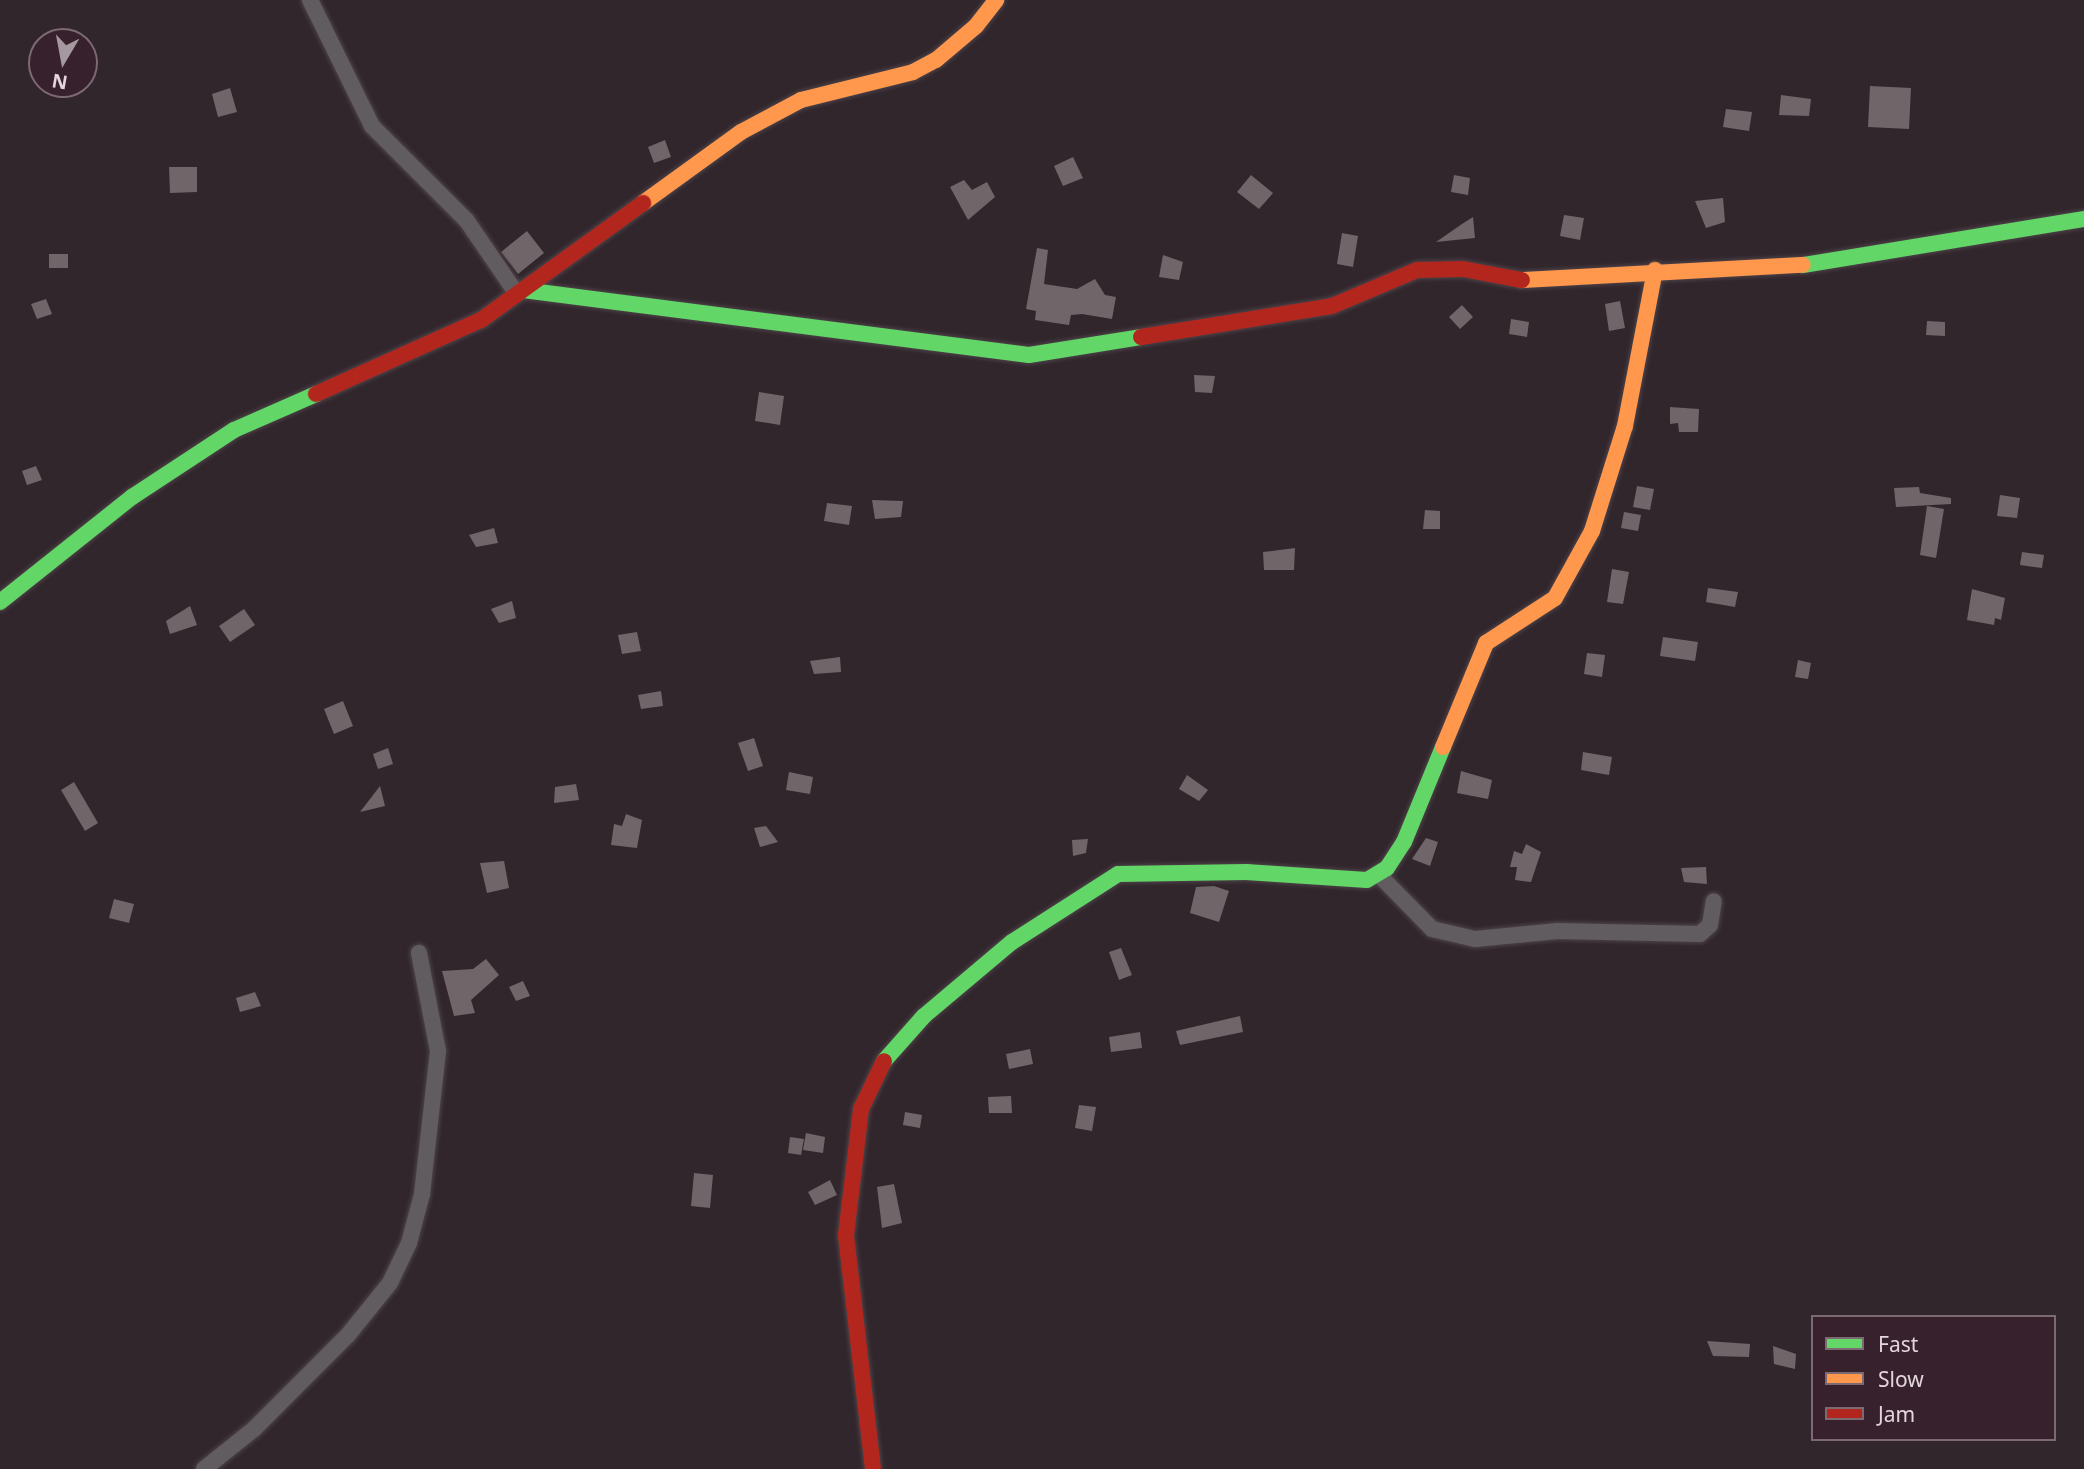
<!DOCTYPE html>
<style>
body{margin:0}
#map{position:relative;width:2084px;height:1469px;overflow:hidden;background:#31262c;font-family:"Noto Sans",sans-serif}
div>[style]{position:absolute}
[style*='--x']{left:calc(var(--x)*1px);top:calc(var(--y)*1px);width:calc(var(--w)*1px);rotate:calc(var(--a)*1deg)}
.building>*{inset:0;background:#706568}
.roads{filter:drop-shadow(0 0 2px #4d4348) drop-shadow(0 0 2px #4d4348)}
.street>*{height:16px;margin:-8px;padding:0 8px;transform-origin:8px;border-radius:8px;background:#605c5f}
.fast>*{height:16px;margin:-8px;padding:0 8px;transform-origin:8px;border-radius:8px;background:#63d668}
.slow>*{height:16px;margin:-8px;padding:0 8px;transform-origin:8px;border-radius:8px;background:#ff974d}
.jam>*{height:16px;margin:-8px;padding:0 8px;transform-origin:8px;border-radius:8px;background:#b3261e}
span{translate:-50% -50%;white-space:nowrap;text-align:center;line-height:1.15;-webkit-text-stroke:7px #36212c;paint-order:stroke}
.legend{position:absolute;left:1811px;top:1315px;width:245px;height:126px;box-sizing:border-box;background:#36212c;border:2px solid #7c6972;margin:0;padding:9px 12px;list-style:none;font-size:21px;color:#e4d5dc}
.legend li{display:flex;align-items:center;gap:14px;height:35px}
.legend b{width:35px;border:2px solid #7c6972}
.north{position:absolute;left:28px;top:28px;width:70px;height:70px;box-sizing:border-box;background:#36212c;border:2px solid #7c6972;border-radius:50%;rotate:190deg;font-size:19px;font-weight:700;line-height:28px;text-align:center;color:#e4d5dc}
.north::after{content:'';display:block;margin:auto;width:24px;height:32px;background:#a5989e;clip-path:polygon(50% 0,100% 100%,50% 72%,0 100%)}
</style>
<div id="map">
<div class="building">
<i style="clip-path:polygon(1870px 86px,1911px 88px,1909px 129px,1868px 127px)"></i>
<i style="clip-path:polygon(230px 88px,237px 112px,218px 117px,212px 94px)"></i>
<i style="clip-path:polygon(1781px 95px,1811px 99px,1809px 116px,1779px 115px)"></i>
<i style="clip-path:polygon(1726px 109px,1752px 112px,1749px 131px,1723px 127px)"></i>
<i style="clip-path:polygon(665px 140px,671px 157px,654px 163px,648px 147px)"></i>
<i style="clip-path:polygon(1073px 157px,1083px 178px,1063px 186px,1054px 166px)"></i>
<i style="clip-path:polygon(169px 167px,197px 167px,197px 192px,170px 193px)"></i>
<i style="clip-path:polygon(1251px 175px,1273px 193px,1259px 209px,1237px 192px)"></i>
<i style="clip-path:polygon(1454px 175px,1470px 178px,1468px 195px,1451px 192px)"></i>
<i style="clip-path:polygon(964px 180px,972px 190px,987px 182px,995px 197px,968px 220px,950px 187px)"></i>
<i style="clip-path:polygon(1723px 198px,1725px 222px,1706px 228px,1695px 201px)"></i>
<i style="clip-path:polygon(1564px 215px,1584px 218px,1580px 240px,1560px 236px)"></i>
<i style="clip-path:polygon(1473px 217px,1475px 238px,1436px 242px,1462px 224px)"></i>
<i style="clip-path:polygon(527px 231px,544px 253px,518px 274px,501px 252px)"></i>
<i style="clip-path:polygon(1342px 233px,1358px 236px,1353px 267px,1337px 264px)"></i>
<i style="clip-path:polygon(1037px 248px,1048px 250px,1044px 284px,1077px 289px,1095px 279px,1105px 295px,1116px 297px,1112px 319px,1082px 314px,1071px 315px,1069px 325px,1035px 320px,1036px 311px,1026px 309px)"></i>
<i style="clip-path:polygon(49px 254px,68px 254px,68px 268px,49px 268px)"></i>
<i style="clip-path:polygon(1163px 255px,1183px 262px,1179px 280px,1159px 277px)"></i>
<i style="clip-path:polygon(46px 299px,52px 314px,37px 319px,31px 304px)"></i>
<i style="clip-path:polygon(1620px 301px,1625px 328px,1609px 331px,1605px 304px)"></i>
<i style="clip-path:polygon(1462px 305px,1473px 317px,1460px 329px,1449px 317px)"></i>
<i style="clip-path:polygon(1511px 319px,1529px 322px,1527px 337px,1509px 334px)"></i>
<i style="clip-path:polygon(1927px 321px,1945px 322px,1945px 336px,1926px 335px)"></i>
<i style="clip-path:polygon(1194px 375px,1215px 376px,1212px 393px,1195px 392px)"></i>
<i style="clip-path:polygon(759px 392px,784px 396px,780px 425px,755px 421px)"></i>
<i style="clip-path:polygon(1670px 407px,1699px 409px,1698px 432px,1679px 432px,1678px 423px,1670px 424px)"></i>
<i style="clip-path:polygon(36px 466px,42px 480px,27px 485px,22px 471px)"></i>
<i style="clip-path:polygon(1637px 486px,1654px 489px,1650px 510px,1633px 507px)"></i>
<i style="clip-path:polygon(1919px 487px,1920px 493px,1951px 498px,1951px 504px,1896px 507px,1894px 488px)"></i>
<i style="clip-path:polygon(2000px 495px,2020px 498px,2017px 518px,1997px 516px)"></i>
<i style="clip-path:polygon(872px 500px,903px 501px,901px 517px,875px 519px)"></i>
<i style="clip-path:polygon(827px 503px,852px 506px,849px 525px,824px 521px)"></i>
<i style="clip-path:polygon(1927px 506px,1944px 509px,1936px 558px,1920px 555px)"></i>
<i style="clip-path:polygon(1425px 510px,1440px 511px,1440px 529px,1423px 529px)"></i>
<i style="clip-path:polygon(1624px 512px,1641px 515px,1638px 531px,1621px 528px)"></i>
<i style="clip-path:polygon(494px 528px,498px 543px,476px 547px,469px 535px)"></i>
<i style="clip-path:polygon(1295px 548px,1294px 570px,1264px 570px,1263px 552px)"></i>
<i style="clip-path:polygon(2022px 552px,2044px 555px,2042px 568px,2020px 565px)"></i>
<i style="clip-path:polygon(1612px 569px,1629px 572px,1623px 604px,1607px 602px)"></i>
<i style="clip-path:polygon(1708px 588px,1738px 592px,1735px 607px,1706px 602px)"></i>
<i style="clip-path:polygon(1972px 589px,2005px 598px,2001px 620px,1995px 618px,1994px 625px,1967px 620px)"></i>
<i style="clip-path:polygon(512px 601px,516px 618px,499px 623px,491px 609px)"></i>
<i style="clip-path:polygon(190px 606px,197px 625px,170px 634px,166px 621px)"></i>
<i style="clip-path:polygon(244px 609px,255px 625px,230px 642px,219px 626px)"></i>
<i style="clip-path:polygon(637px 632px,641px 651px,622px 654px,618px 635px)"></i>
<i style="clip-path:polygon(1663px 637px,1698px 642px,1695px 661px,1660px 656px)"></i>
<i style="clip-path:polygon(1587px 653px,1605px 655px,1602px 677px,1584px 674px)"></i>
<i style="clip-path:polygon(840px 657px,841px 672px,814px 674px,810px 661px)"></i>
<i style="clip-path:polygon(1798px 660px,1811px 663px,1808px 679px,1795px 677px)"></i>
<i style="clip-path:polygon(661px 691px,663px 706px,641px 709px,638px 695px)"></i>
<i style="clip-path:polygon(343px 701px,353px 726px,334px 734px,324px 709px)"></i>
<i style="clip-path:polygon(754px 738px,763px 766px,748px 771px,738px 743px)"></i>
<i style="clip-path:polygon(388px 748px,393px 764px,378px 769px,373px 754px)"></i>
<i style="clip-path:polygon(1583px 752px,1612px 757px,1609px 775px,1581px 770px)"></i>
<i style="clip-path:polygon(1461px 771px,1492px 780px,1488px 799px,1457px 793px)"></i>
<i style="clip-path:polygon(789px 772px,813px 777px,810px 794px,786px 790px)"></i>
<i style="clip-path:polygon(1187px 775px,1208px 790px,1199px 801px,1179px 789px)"></i>
<i style="clip-path:polygon(74px 782px,98px 823px,85px 831px,61px 790px)"></i>
<i style="clip-path:polygon(576px 784px,579px 800px,554px 803px,555px 787px)"></i>
<i style="clip-path:polygon(380px 786px,385px 806px,360px 812px)"></i>
<i style="clip-path:polygon(626px 814px,642px 820px,637px 848px,611px 845px,614px 824px,622px 826px)"></i>
<i style="clip-path:polygon(766px 826px,778px 842px,760px 847px,754px 828px)"></i>
<i style="clip-path:polygon(1426px 838px,1438px 842px,1430px 866px,1412px 859px)"></i>
<i style="clip-path:polygon(1088px 839px,1086px 853px,1073px 856px,1072px 840px)"></i>
<i style="clip-path:polygon(1526px 844px,1541px 852px,1531px 882px,1515px 880px,1517px 867px,1510px 867px,1514px 851px,1522px 854px)"></i>
<i style="clip-path:polygon(504px 861px,509px 888px,487px 893px,480px 863px)"></i>
<i style="clip-path:polygon(1706px 867px,1707px 884px,1684px 882px,1681px 868px)"></i>
<i style="clip-path:polygon(1214px 886px,1229px 891px,1219px 922px,1190px 913px,1196px 887px)"></i>
<i style="clip-path:polygon(114px 899px,134px 904px,129px 923px,109px 918px)"></i>
<i style="clip-path:polygon(1121px 948px,1132px 975px,1119px 980px,1109px 952px)"></i>
<i style="clip-path:polygon(486px 959px,499px 975px,471px 1000px,475px 1013px,454px 1016px,442px 971px,473px 969px)"></i>
<i style="clip-path:polygon(523px 981px,530px 996px,516px 1001px,509px 987px)"></i>
<i style="clip-path:polygon(255px 992px,261px 1006px,240px 1012px,236px 998px)"></i>
<i style="clip-path:polygon(1240px 1016px,1243px 1032px,1180px 1045px,1176px 1031px)"></i>
<i style="clip-path:polygon(1140px 1032px,1142px 1048px,1111px 1052px,1109px 1037px)"></i>
<i style="clip-path:polygon(1030px 1049px,1033px 1064px,1009px 1069px,1006px 1054px)"></i>
<i style="clip-path:polygon(1011px 1096px,1012px 1113px,989px 1113px,988px 1097px)"></i>
<i style="clip-path:polygon(1079px 1105px,1096px 1107px,1092px 1131px,1075px 1128px)"></i>
<i style="clip-path:polygon(905px 1112px,922px 1115px,920px 1128px,903px 1125px)"></i>
<i style="clip-path:polygon(806px 1133px,825px 1137px,823px 1153px,803px 1150px)"></i>
<i style="clip-path:polygon(790px 1137px,804px 1139px,801px 1155px,788px 1153px)"></i>
<i style="clip-path:polygon(694px 1173px,713px 1175px,710px 1208px,691px 1206px)"></i>
<i style="clip-path:polygon(830px 1180px,837px 1195px,815px 1205px,808px 1192px)"></i>
<i style="clip-path:polygon(894px 1184px,902px 1223px,882px 1228px,877px 1187px)"></i>
<i style="clip-path:polygon(1707px 1341px,1750px 1344px,1749px 1357px,1713px 1356px)"></i>
<i style="clip-path:polygon(1773px 1346px,1796px 1354px,1795px 1369px,1774px 1364px)"></i>
</div>
<div class="roads">
<div class="street">
<i style="--x:310;--y:0;--w:140;--a:63.8"></i>
<i style="--x:372;--y:126;--w:134;--a:45"></i>
<i style="--x:467;--y:221;--w:88;--a:55.6"></i>
<i style="--x:1378;--y:874;--w:77;--a:45.5"></i>
<i style="--x:1432;--y:929;--w:44;--a:13.1"></i>
<i style="--x:1475;--y:939;--w:83;--a:-5.5"></i>
<i style="--x:1558;--y:931;--w:142;--a:1.2"></i>
<i style="--x:1700;--y:934;--w:13;--a:-42"></i>
<i style="--x:1710;--y:925;--w:24;--a:-81"></i>
<i style="--x:204;--y:1469;--w:64;--a:-38.7"></i>
<i style="--x:254;--y:1429;--w:133;--a:-45"></i>
<i style="--x:348;--y:1335;--w:67;--a:-51.1"></i>
<i style="--x:390;--y:1283;--w:44;--a:-64.6"></i>
<i style="--x:409;--y:1243;--w:51;--a:-75.1"></i>
<i style="--x:422;--y:1194;--w:144;--a:-83.6"></i>
<i style="--x:438;--y:1051;--w:100;--a:-101"></i>
</div>
<div class="fast">
<i style="--x:1803;--y:265;--w:285;--a:-9.3"></i>
<i style="--x:523;--y:290;--w:510;--a:7.32"></i>
<i style="--x:1029;--y:355;--w:113;--a:-9.1"></i>
<i style="--x:0;--y:602;--w:169;--a:-38.5"></i>
<i style="--x:132;--y:497;--w:122;--a:-33.3"></i>
<i style="--x:234;--y:430;--w:90;--a:-23.7"></i>
<i style="--x:884;--y:1061;--w:60;--a:-48.4"></i>
<i style="--x:924;--y:1016;--w:115;--a:-40.1"></i>
<i style="--x:1012;--y:942;--w:126;--a:-32.7"></i>
<i style="--x:1118;--y:874;--w:128;--a:-0.9"></i>
<i style="--x:1246;--y:872;--w:121;--a:3.8"></i>
<i style="--x:1367;--y:880;--w:23;--a:-31"></i>
<i style="--x:1387;--y:868;--w:31;--a:-57"></i>
<i style="--x:1404;--y:842;--w:103;--a:-67.7"></i>
</div>
<div class="slow">
<i style="--x:643;--y:203;--w:121;--a:-35.9"></i>
<i style="--x:741;--y:132;--w:68;--a:-28.1"></i>
<i style="--x:801;--y:100;--w:115;--a:-14"></i>
<i style="--x:913;--y:72;--w:26;--a:-28"></i>
<i style="--x:936;--y:60;--w:52;--a:-40.4"></i>
<i style="--x:976;--y:26;--w:33;--a:-52"></i>
<i style="--x:1522;--y:280;--w:281;--a:-3.1"></i>
<i style="--x:1443;--y:747;--w:113;--a:-67.5"></i>
<i style="--x:1486;--y:643;--w:82;--a:-33.1"></i>
<i style="--x:1555;--y:598;--w:77;--a:-61.1"></i>
<i style="--x:1592;--y:531;--w:110;--a:-72.6"></i>
<i style="--x:1625;--y:426;--w:159;--a:-79.1"></i>
</div>
<div class="jam">
<i style="--x:1141;--y:337;--w:193;--a:-9.2"></i>
<i style="--x:1332;--y:306;--w:92;--a:-23"></i>
<i style="--x:1417;--y:270;--w:46;--a:-1.2"></i>
<i style="--x:1463;--y:269;--w:60;--a:10.6"></i>
<i style="--x:316;--y:394;--w:181;--a:-24.2"></i>
<i style="--x:481;--y:320;--w:200;--a:-35.8"></i>
<i style="--x:873;--y:1469;--w:236;--a:-96.6"></i>
<i style="--x:846;--y:1235;--w:127;--a:-83.2"></i>
<i style="--x:861;--y:1109;--w:53;--a:-64.4"></i>
</div>
</div>
<ul class="legend">
<li><b style="height:9px;background:#63d668"></b>Fast</li>
<li><b style="height:9px;background:#ff974d"></b>Slow</li>
<li><b style="height:9px;background:#b3261e"></b>Jam</li>
</ul>
<div class="north">N</div>
</div>
